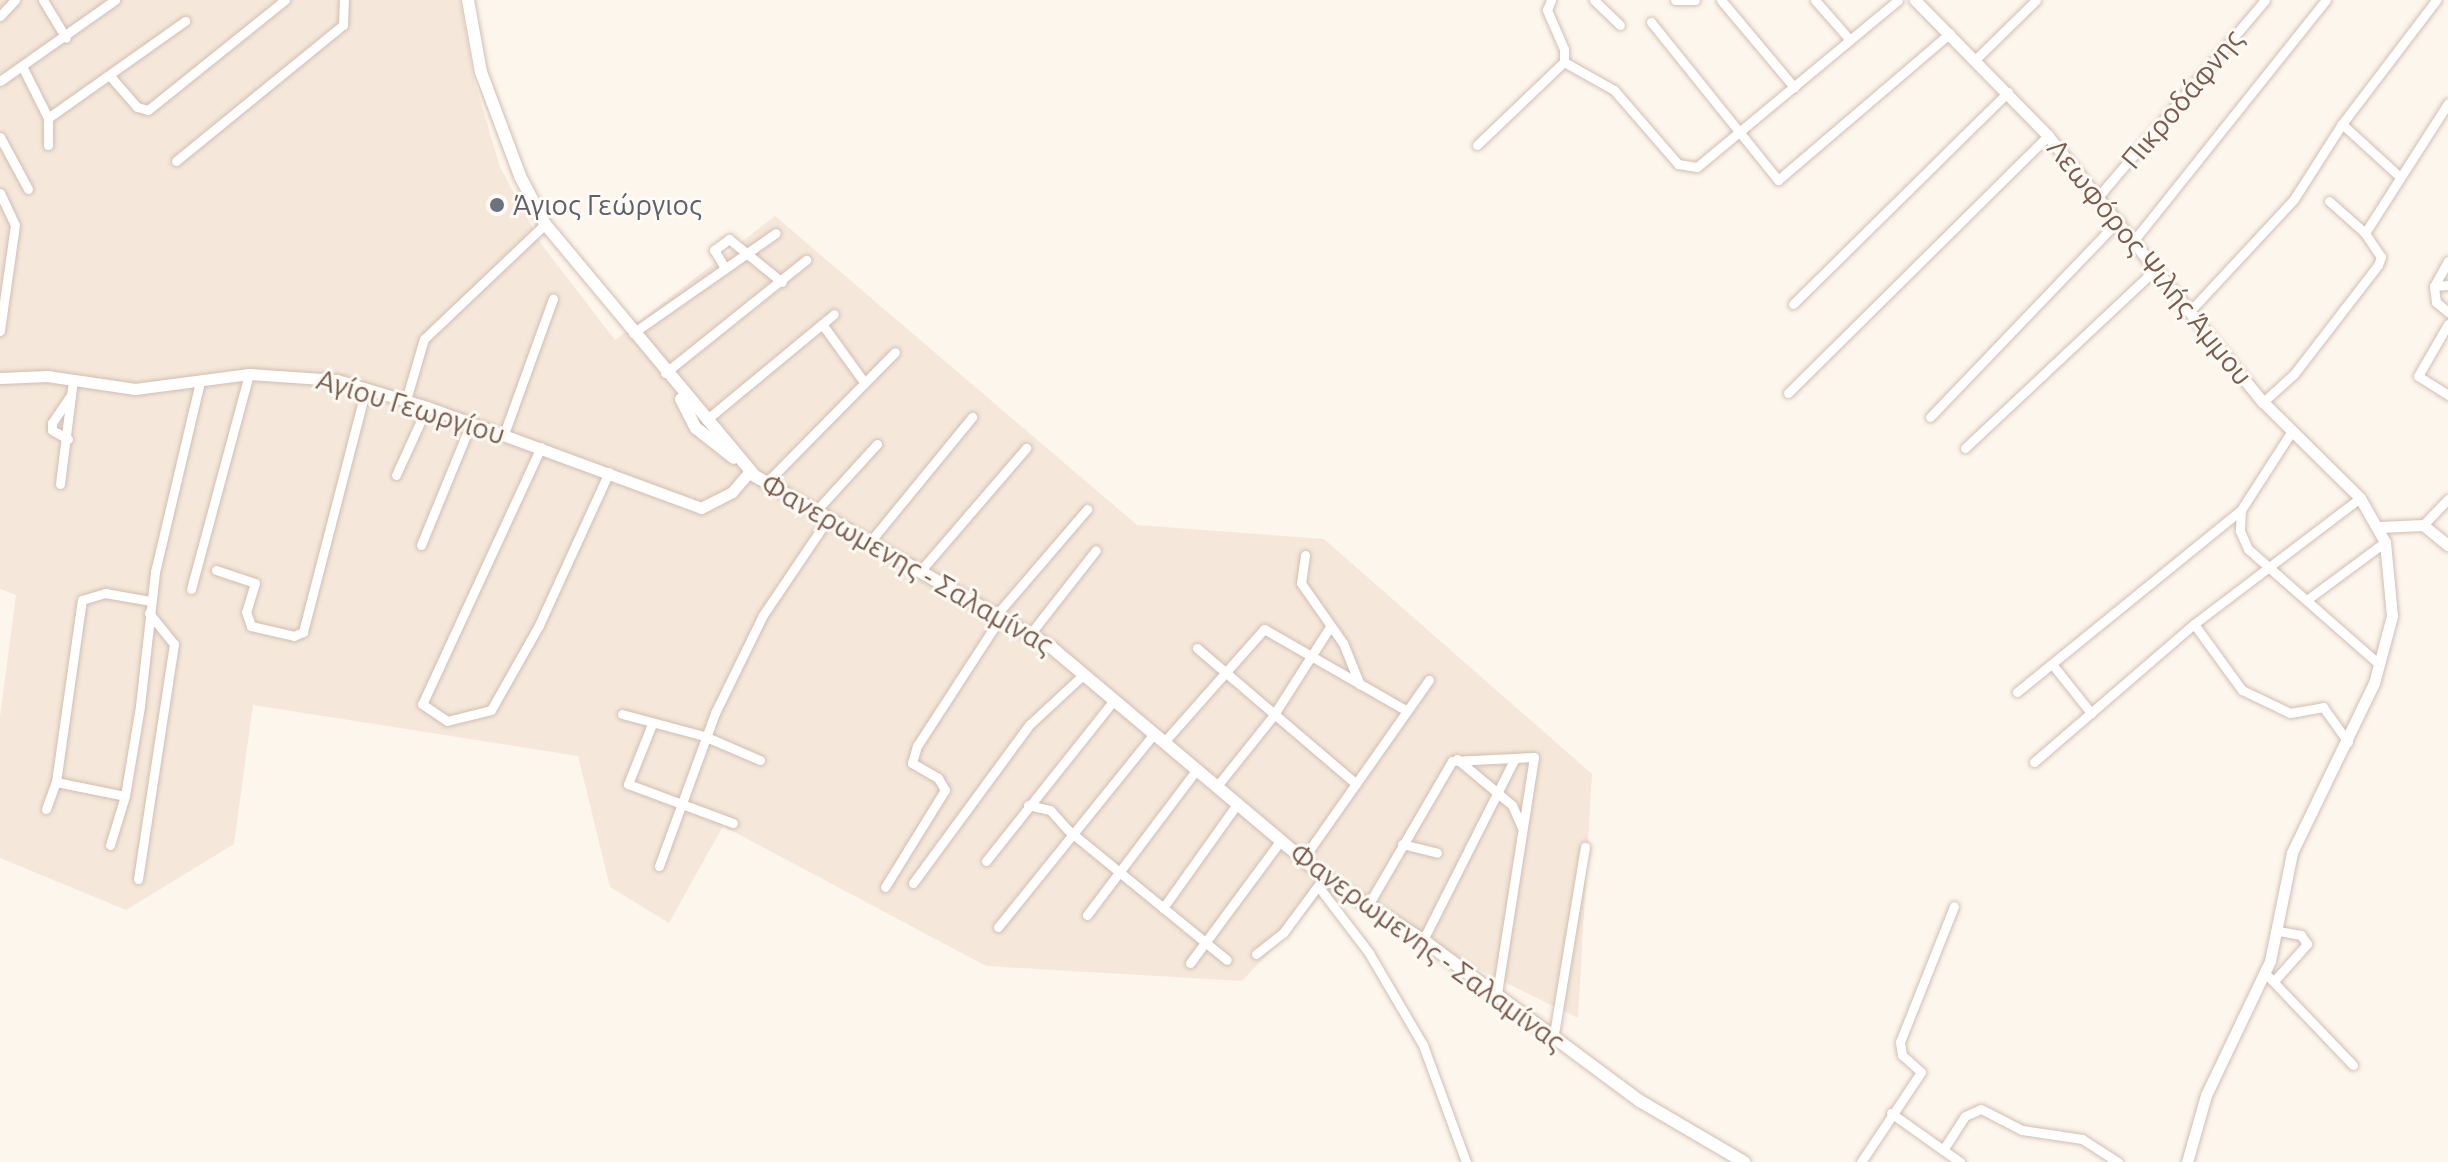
<!DOCTYPE html>
<meta charset="utf-8">
<style>
body{margin:0}
#map{position:relative;width:2448px;height:1162px;overflow:hidden;background:#fdf6ec;font-family:Ubuntu,sans-serif}
div>[style]{position:absolute}
[style*='--x']{left:calc(var(--x)*1px);top:calc(var(--y)*1px);width:calc(var(--w)*1px);rotate:calc(var(--a)*1deg)}
.residential>*{inset:0;background:#f5e8da}
.roads{filter:drop-shadow(0 0 2px #d1beb0) drop-shadow(0 0 2px #d1beb0)}
.minor>*{height:9px;margin:-4.5px;padding:0 4.5px;transform-origin:4.5px;border-radius:4.5px;background:#fff}
.tertiary>*{height:11px;margin:-5.5px;padding:0 5.5px;transform-origin:5.5px;border-radius:5.5px;background:#fff}
.secondary>*{height:12px;margin:-6px;padding:0 6px;transform-origin:6px;border-radius:6px;background:#fff}
.dots>*{width:22px;height:22px;translate:-50% -50%;box-sizing:border-box;border:4px solid #fffaf3;border-radius:50%}
span{translate:-50% -50%;white-space:nowrap;text-align:center;line-height:1.15;-webkit-text-stroke:6px #fffaf3;paint-order:stroke}
.street-label{font-size:28px;color:#7a5c4d}
.worship-label{font-size:28px;color:#5b616d}
.left{translate:0 -50%;text-align:left}
</style>
<div id="map">
<div class="residential">
<i style="clip-path:polygon(0 0,460px 0,473px 76px,500px 167px,542px 245px,615px 340px,775px 216px,1137px 525px,1324px 539px,1592px 774px,1578px 1018px,1324px 894px,1242px 981px,986px 966px,723px 826px,669px 923px,610px 887px,578px 756px,253px 705px,234px 844px,126px 910px,0 858px,0 717px,16px 595px,0 589px)"></i>
</div>
<div class="roads">
<div class="minor">
<i style="--x:43;--y:0;--w:44;--a:58.8"></i>
<i style="--x:1594;--y:0;--w:36;--a:44"></i>
<i style="--x:1675;--y:0;--w:20;--a:0"></i>
<i style="--x:1721;--y:0;--w:114;--a:50"></i>
<i style="--x:1815;--y:0;--w:53;--a:48.8"></i>
<i style="--x:0;--y:16;--w:22;--a:-47"></i>
<i style="--x:1651;--y:22;--w:203;--a:51.2"></i>
<i style="--x:1778;--y:180;--w:226;--a:-40.5"></i>
<i style="--x:1976;--y:59;--w:84;--a:-44.5"></i>
<i style="--x:1564;--y:62;--w:57;--a:29.2"></i>
<i style="--x:1614;--y:90;--w:98;--a:49.1"></i>
<i style="--x:1678;--y:164;--w:19;--a:9"></i>
<i style="--x:1697;--y:167;--w:261;--a:-39.7"></i>
<i style="--x:22;--y:66;--w:58;--a:63.4"></i>
<i style="--x:48;--y:118;--w:168;--a:-35.3"></i>
<i style="--x:110;--y:76;--w:41;--a:48.9"></i>
<i style="--x:137;--y:107;--w:11;--a:15"></i>
<i style="--x:148;--y:110;--w:176;--a:-38.8"></i>
<i style="--x:0;--y:81;--w:141;--a:-35.2"></i>
<i style="--x:2342;--y:124;--w:79;--a:42.4"></i>
<i style="--x:0;--y:137;--w:59;--a:61.7"></i>
<i style="--x:48;--y:145;--w:27;--a:-90"></i>
<i style="--x:1477;--y:145;--w:120;--a:-43.7"></i>
<i style="--x:1564;--y:62;--w:13;--a:-90"></i>
<i style="--x:1564;--y:49;--w:43;--a:-113.6"></i>
<i style="--x:1547;--y:10;--w:11;--a:-68"></i>
<i style="--x:176;--y:161;--w:215;--a:-39.2"></i>
<i style="--x:343;--y:25;--w:25;--a:-88"></i>
<i style="--x:0;--y:193;--w:35;--a:65"></i>
<i style="--x:15;--y:225;--w:107;--a:98.1"></i>
<i style="--x:2098;--y:197;--w:258;--a:-49.7"></i>
<i style="--x:2329;--y:201;--w:48;--a:41.6"></i>
<i style="--x:2135;--y:239;--w:306;--a:-51.4"></i>
<i style="--x:2448;--y:261;--w:29;--a:119"></i>
<i style="--x:2434;--y:286;--w:16;--a:83"></i>
<i style="--x:2436;--y:302;--w:16;--a:40"></i>
<i style="--x:725;--y:268;--w:21;--a:-121"></i>
<i style="--x:714;--y:250;--w:19;--a:-36"></i>
<i style="--x:729;--y:239;--w:68;--a:39.1"></i>
<i style="--x:2434;--y:286;--w:14;--a:-4"></i>
<i style="--x:1793;--y:304;--w:302;--a:-44.6"></i>
<i style="--x:2191;--y:310;--w:151;--a:-47.1"></i>
<i style="--x:2294;--y:199;--w:89;--a:-57.4"></i>
<i style="--x:2342;--y:124;--w:156;--a:-52.8"></i>
<i style="--x:822;--y:324;--w:72;--a:54.1"></i>
<i style="--x:2448;--y:324;--w:60;--a:120"></i>
<i style="--x:2418;--y:376;--w:36;--a:32"></i>
<i style="--x:633;--y:333;--w:174;--a:-35"></i>
<i style="--x:665;--y:373;--w:181;--a:-38.7"></i>
<i style="--x:1788;--y:393;--w:366;--a:-44.7"></i>
<i style="--x:406;--y:400;--w:64;--a:-73.6"></i>
<i style="--x:424;--y:339;--w:167;--a:-43.5"></i>
<i style="--x:2263;--y:402;--w:42;--a:-42.1"></i>
<i style="--x:2294;--y:374;--w:138;--a:-52.4"></i>
<i style="--x:2378;--y:265;--w:9;--a:-69"></i>
<i style="--x:2381;--y:257;--w:29;--a:-124"></i>
<i style="--x:2365;--y:233;--w:154;--a:-57.4"></i>
<i style="--x:1930;--y:417;--w:273;--a:-46.2"></i>
<i style="--x:706;--y:420;--w:166;--a:-39.6"></i>
<i style="--x:504;--y:434;--w:144;--a:-70.1"></i>
<i style="--x:68;--y:439;--w:18;--a:-151"></i>
<i style="--x:52;--y:430;--w:7;--a:-90"></i>
<i style="--x:52;--y:423;--w:34;--a:-56"></i>
<i style="--x:541;--y:447;--w:283;--a:114.8"></i>
<i style="--x:422;--y:704;--w:30;--a:34"></i>
<i style="--x:447;--y:721;--w:45;--a:-14"></i>
<i style="--x:491;--y:710;--w:98;--a:-60.5"></i>
<i style="--x:539;--y:625;--w:168;--a:-65.4"></i>
<i style="--x:1965;--y:448;--w:265;--a:-43.2"></i>
<i style="--x:396;--y:475;--w:75;--a:-65.5"></i>
<i style="--x:60;--y:484;--w:105;--a:-82.9"></i>
<i style="--x:765;--y:484;--w:185;--a:-45.4"></i>
<i style="--x:2241;--y:510;--w:21;--a:93"></i>
<i style="--x:2240;--y:531;--w:20;--a:66"></i>
<i style="--x:2248;--y:549;--w:174;--a:41.3"></i>
<i style="--x:815;--y:512;--w:92;--a:-47.6"></i>
<i style="--x:2423;--y:525;--w:36;--a:-46"></i>
<i style="--x:869;--y:543;--w:163;--a:-50.7"></i>
<i style="--x:421;--y:545;--w:132;--a:-67.7"></i>
<i style="--x:1305;--y:555;--w:28;--a:98"></i>
<i style="--x:1301;--y:583;--w:73;--a:55"></i>
<i style="--x:1343;--y:643;--w:45;--a:68"></i>
<i style="--x:922;--y:569;--w:160;--a:-49.3"></i>
<i style="--x:216;--y:570;--w:41;--a:18.4"></i>
<i style="--x:255;--y:583;--w:30;--a:107"></i>
<i style="--x:246;--y:612;--w:15;--a:70"></i>
<i style="--x:251;--y:626;--w:44;--a:13.1"></i>
<i style="--x:294;--y:636;--w:10;--a:-24"></i>
<i style="--x:303;--y:632;--w:252;--a:-75.5"></i>
<i style="--x:191;--y:589;--w:223;--a:-74.9"></i>
<i style="--x:2308;--y:599;--w:96;--a:-36.5"></i>
<i style="--x:2194;--y:624;--w:82;--a:54"></i>
<i style="--x:2242;--y:690;--w:53;--a:25.6"></i>
<i style="--x:2290;--y:713;--w:34;--a:-10"></i>
<i style="--x:2323;--y:707;--w:43;--a:54.5"></i>
<i style="--x:1031;--y:633;--w:105;--a:-51.9"></i>
<i style="--x:1197;--y:648;--w:209;--a:40.5"></i>
<i style="--x:2052;--y:664;--w:63;--a:51.5"></i>
<i style="--x:2017;--y:692;--w:289;--a:-39.1"></i>
<i style="--x:2241;--y:510;--w:94;--a:-57.2"></i>
<i style="--x:622;--y:714;--w:85;--a:15"></i>
<i style="--x:704;--y:736;--w:61;--a:23.2"></i>
<i style="--x:652;--y:724;--w:65;--a:111.8"></i>
<i style="--x:628;--y:784;--w:112;--a:20.4"></i>
<i style="--x:1164;--y:742;--w:151;--a:-48.5"></i>
<i style="--x:1264;--y:629;--w:165;--a:29.8"></i>
<i style="--x:1457;--y:759;--w:72;--a:39.9"></i>
<i style="--x:1512;--y:805;--w:24;--a:66"></i>
<i style="--x:2034;--y:762;--w:211;--a:-40.8"></i>
<i style="--x:2194;--y:624;--w:208;--a:-37.2"></i>
<i style="--x:56;--y:782;--w:70;--a:11.5"></i>
<i style="--x:1217;--y:786;--w:90;--a:-51.3"></i>
<i style="--x:1273;--y:716;--w:106;--a:-57.4"></i>
<i style="--x:1028;--y:805;--w:23;--a:13"></i>
<i style="--x:1050;--y:810;--w:27;--a:48"></i>
<i style="--x:1068;--y:830;--w:205;--a:39.3"></i>
<i style="--x:46;--y:809;--w:29;--a:-70"></i>
<i style="--x:56;--y:782;--w:184;--a:-81.9"></i>
<i style="--x:82;--y:600;--w:24;--a:-17"></i>
<i style="--x:105;--y:593;--w:47;--a:9.9"></i>
<i style="--x:1402;--y:844;--w:36;--a:14"></i>
<i style="--x:110;--y:845;--w:51;--a:-73"></i>
<i style="--x:125;--y:796;--w:91;--a:-80.5"></i>
<i style="--x:140;--y:706;--w:135;--a:-83.6"></i>
<i style="--x:155;--y:572;--w:195;--a:-76.7"></i>
<i style="--x:1303;--y:859;--w:219;--a:-54.9"></i>
<i style="--x:986;--y:861;--w:206;--a:-51.5"></i>
<i style="--x:659;--y:866;--w:163;--a:-69.9"></i>
<i style="--x:715;--y:713;--w:109;--a:-63.9"></i>
<i style="--x:763;--y:615;--w:115;--a:-56"></i>
<i style="--x:138;--y:879;--w:238;--a:-81.3"></i>
<i style="--x:174;--y:644;--w:40;--a:-129"></i>
<i style="--x:913;--y:883;--w:196;--a:-53.7"></i>
<i style="--x:1029;--y:725;--w:75;--a:-42.8"></i>
<i style="--x:1318;--y:886;--w:84;--a:52.7"></i>
<i style="--x:1369;--y:953;--w:107;--a:59.6"></i>
<i style="--x:1423;--y:1045;--w:125;--a:69.8"></i>
<i style="--x:885;--y:887;--w:114;--a:-58.3"></i>
<i style="--x:945;--y:790;--w:14;--a:-120"></i>
<i style="--x:938;--y:778;--w:30;--a:-150"></i>
<i style="--x:912;--y:763;--w:18;--a:-74"></i>
<i style="--x:917;--y:746;--w:140;--a:-57"></i>
<i style="--x:993;--y:629;--w:17;--a:-73"></i>
<i style="--x:998;--y:613;--w:137;--a:-49.4"></i>
<i style="--x:1367;--y:907;--w:169;--a:-59.8"></i>
<i style="--x:1452;--y:761;--w:82;--a:-2.8"></i>
<i style="--x:1534;--y:757;--w:240;--a:98.9"></i>
<i style="--x:1163;--y:908;--w:129;--a:-54.5"></i>
<i style="--x:1087;--y:915;--w:183;--a:-53"></i>
<i style="--x:998;--y:927;--w:248;--a:-51.1"></i>
<i style="--x:1423;--y:940;--w:204;--a:-63.2"></i>
<i style="--x:1256;--y:954;--w:34;--a:-38"></i>
<i style="--x:1283;--y:933;--w:62;--a:-53.5"></i>
<i style="--x:1190;--y:963;--w:153;--a:-53.5"></i>
<i style="--x:2266;--y:974;--w:126;--a:46.3"></i>
<i style="--x:2274;--y:981;--w:50;--a:-48.3"></i>
<i style="--x:2307;--y:944;--w:11;--a:-124"></i>
<i style="--x:2301;--y:935;--w:22;--a:-170"></i>
<i style="--x:1553;--y:1040;--w:196;--a:-80.6"></i>
<i style="--x:1891;--y:1113;--w:85;--a:35.4"></i>
<i style="--x:1943;--y:1150;--w:40;--a:-57.1"></i>
<i style="--x:1965;--y:1116;--w:17;--a:-24"></i>
<i style="--x:1981;--y:1109;--w:46;--a:27.1"></i>
<i style="--x:2022;--y:1130;--w:61;--a:8.5"></i>
<i style="--x:2082;--y:1139;--w:43;--a:32.6"></i>
<i style="--x:1861;--y:1162;--w:108;--a:-56.3"></i>
<i style="--x:1921;--y:1072;--w:25;--a:-138"></i>
<i style="--x:1902;--y:1055;--w:13;--a:-99"></i>
<i style="--x:1900;--y:1042;--w:146;--a:-68.3"></i>
</div>
<div class="tertiary">
<i style="--x:1915;--y:0;--w:190;--a:45.6"></i>
<i style="--x:2048;--y:136;--w:342;--a:51.1"></i>
<i style="--x:2263;--y:402;--w:136;--a:44.7"></i>
<i style="--x:2360;--y:498;--w:51;--a:60.4"></i>
<i style="--x:2385;--y:542;--w:74;--a:84.6"></i>
<i style="--x:2392;--y:616;--w:69;--a:105"></i>
<i style="--x:2374;--y:683;--w:189;--a:115.8"></i>
<i style="--x:2292;--y:853;--w:110;--a:101.5"></i>
<i style="--x:2270;--y:961;--w:148;--a:115.5"></i>
<i style="--x:2206;--y:1095;--w:70;--a:105.8"></i>
<i style="--x:0;--y:378;--w:47;--a:-2.4"></i>
<i style="--x:47;--y:376;--w:89;--a:8.4"></i>
<i style="--x:135;--y:389;--w:115;--a:-7.5"></i>
<i style="--x:249;--y:374;--w:88;--a:3.9"></i>
<i style="--x:337;--y:380;--w:94;--a:16.7"></i>
<i style="--x:427;--y:407;--w:292;--a:20.2"></i>
<i style="--x:701;--y:508;--w:35;--a:-27"></i>
<i style="--x:732;--y:492;--w:28;--a:-49"></i>
<i style="--x:2380;--y:527;--w:43;--a:-2.7"></i>
<i style="--x:2423;--y:525;--w:32;--a:39"></i>
</div>
<div class="secondary">
<i style="--x:468;--y:0;--w:73;--a:79.8"></i>
<i style="--x:481;--y:72;--w:111;--a:69.4"></i>
<i style="--x:520;--y:176;--w:54;--a:62.5"></i>
<i style="--x:545;--y:224;--w:328;--a:50.2"></i>
<i style="--x:755;--y:476;--w:342;--a:30"></i>
<i style="--x:1051;--y:647;--w:357;--a:40.1"></i>
<i style="--x:1324;--y:877;--w:117;--a:32.5"></i>
<i style="--x:1423;--y:940;--w:270;--a:36.6"></i>
<i style="--x:1640;--y:1101;--w:121;--a:30.4"></i>
<i style="--x:681;--y:399;--w:33;--a:63"></i>
<i style="--x:696;--y:428;--w:48;--a:38.3"></i>
</div>
</div>
<div class="dots">
<i style="left:497px;top:205px;background:#6b7280"></i>
</div>
<div class="street-label">
<span style="left:2182px;top:99px;rotate:-50deg">Πικροδάφνης</span>
<span style="left:2150px;top:262px;rotate:51deg">Λεωφόρος Ψιλής Άμμου</span>
<span style="left:411px;top:407px;rotate:17deg">Αγίου Γεωργίου</span>
<span style="left:907px;top:564px;rotate:30deg">Φανερωμενης - Σαλαμίνας</span>
<span style="left:1427px;top:947px;rotate:36deg">Φανερωμενης - Σαλαμίνας</span>
</div>
<div class="worship-label">
<span class="left" style="left:513px;top:205px">Άγιος Γεώργιος</span>
</div>
</div>
